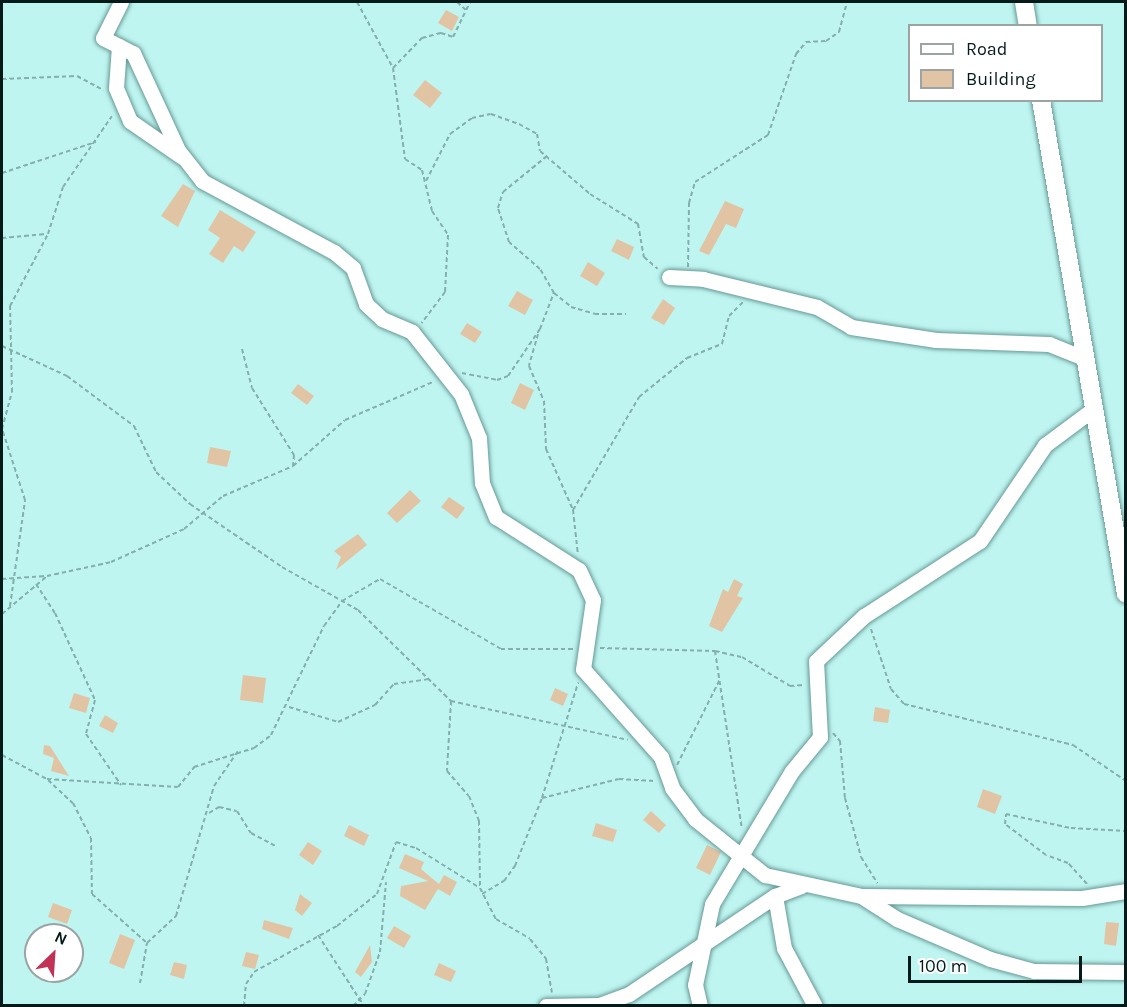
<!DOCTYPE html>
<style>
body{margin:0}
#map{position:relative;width:1127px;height:1007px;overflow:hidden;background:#bff5f1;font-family:Karla,sans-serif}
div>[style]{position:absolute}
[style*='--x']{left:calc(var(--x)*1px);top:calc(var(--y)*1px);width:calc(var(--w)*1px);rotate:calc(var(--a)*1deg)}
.building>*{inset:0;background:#e1c4a4}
.path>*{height:2px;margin-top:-1px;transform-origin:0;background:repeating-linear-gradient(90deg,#83afac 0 4.5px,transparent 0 7.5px)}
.roads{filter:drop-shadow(0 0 2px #669995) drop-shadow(0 0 2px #669995)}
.minor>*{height:15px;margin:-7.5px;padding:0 7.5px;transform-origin:7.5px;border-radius:7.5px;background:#fff}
.major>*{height:18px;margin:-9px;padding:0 9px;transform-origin:9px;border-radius:9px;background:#fff}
span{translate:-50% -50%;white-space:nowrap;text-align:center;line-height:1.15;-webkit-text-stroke:6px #fff;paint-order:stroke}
.frame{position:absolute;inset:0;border:3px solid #051a19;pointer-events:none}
.legend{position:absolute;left:908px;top:24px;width:195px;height:78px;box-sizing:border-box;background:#fff;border:2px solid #9ba3a3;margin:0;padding:8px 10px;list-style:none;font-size:18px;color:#051a19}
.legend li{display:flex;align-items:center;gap:12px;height:30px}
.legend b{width:30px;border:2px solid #9ba3a3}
.north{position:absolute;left:24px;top:923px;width:60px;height:60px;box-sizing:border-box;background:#fff;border:2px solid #9ba3a3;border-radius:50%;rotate:25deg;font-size:16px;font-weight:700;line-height:24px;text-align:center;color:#051a19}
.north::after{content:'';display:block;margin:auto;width:21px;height:27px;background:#c23257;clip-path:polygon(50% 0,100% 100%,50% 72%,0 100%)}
.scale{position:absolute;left:908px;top:956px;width:174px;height:27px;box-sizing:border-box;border:3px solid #051a19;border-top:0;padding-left:8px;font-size:18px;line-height:21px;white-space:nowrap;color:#051a19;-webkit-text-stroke:4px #fff;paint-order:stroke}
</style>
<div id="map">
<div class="building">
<i style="clip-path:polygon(446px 10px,459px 17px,452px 31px,438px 23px)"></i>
<i style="clip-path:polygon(425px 80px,442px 93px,430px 108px,413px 95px)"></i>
<i style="clip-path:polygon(183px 184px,195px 191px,178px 227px,161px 216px)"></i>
<i style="clip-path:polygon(725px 201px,744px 209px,736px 228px,726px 224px,709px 255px,699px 251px)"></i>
<i style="clip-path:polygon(220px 210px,256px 232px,243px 252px,234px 246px,223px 263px,209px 254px,220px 238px,208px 230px)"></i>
<i style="clip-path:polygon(617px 239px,634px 247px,629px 260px,611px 251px)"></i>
<i style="clip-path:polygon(588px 262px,605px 273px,597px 286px,580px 276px)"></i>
<i style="clip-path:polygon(517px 291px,533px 300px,525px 315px,508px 306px)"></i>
<i style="clip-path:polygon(663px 299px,675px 308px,664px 325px,651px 318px)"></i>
<i style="clip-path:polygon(467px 323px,482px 332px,475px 343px,460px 334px)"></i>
<i style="clip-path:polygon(520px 383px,534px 390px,525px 410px,511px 403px)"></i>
<i style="clip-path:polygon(298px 384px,314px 396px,307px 405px,291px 393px)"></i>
<i style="clip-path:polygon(210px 447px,231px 451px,227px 467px,207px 463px)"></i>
<i style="clip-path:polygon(410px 490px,421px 501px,397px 523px,387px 513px)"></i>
<i style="clip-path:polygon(449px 497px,465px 508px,457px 519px,441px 507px)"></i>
<i style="clip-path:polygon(358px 534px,367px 545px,336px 570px,341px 557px,334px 551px)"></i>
<i style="clip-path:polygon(734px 579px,743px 584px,737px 596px,743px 598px,722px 632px,709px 626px,723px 589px,728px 592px)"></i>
<i style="clip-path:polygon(243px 675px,266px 678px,263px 703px,240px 700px)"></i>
<i style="clip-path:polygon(555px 688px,568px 694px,563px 706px,550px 700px)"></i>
<i style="clip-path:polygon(74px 693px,90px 698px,86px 713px,69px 708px)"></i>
<i style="clip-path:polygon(875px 707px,890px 710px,888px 723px,873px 721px)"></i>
<i style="clip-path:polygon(105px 715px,118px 723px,113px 733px,99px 726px)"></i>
<i style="clip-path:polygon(44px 745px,50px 746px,69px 776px,51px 771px,54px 758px,43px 754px)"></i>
<i style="clip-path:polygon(983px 789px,1002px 796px,995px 814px,977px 807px)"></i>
<i style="clip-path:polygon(651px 811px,666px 825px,659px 833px,643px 820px)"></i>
<i style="clip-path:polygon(596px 823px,617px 830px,613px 842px,592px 836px)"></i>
<i style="clip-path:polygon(349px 825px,369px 835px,364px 846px,344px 836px)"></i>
<i style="clip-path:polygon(308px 842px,322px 851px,313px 865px,299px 855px)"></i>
<i style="clip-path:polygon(707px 845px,721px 852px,710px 875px,696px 868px)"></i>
<i style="clip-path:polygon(405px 854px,424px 862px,421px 869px,439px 884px,444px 875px,457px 882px,450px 896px,438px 889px,425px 910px,400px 896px,401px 886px,428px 881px,399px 868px)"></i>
<i style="clip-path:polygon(300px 894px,312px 903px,302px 916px,295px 910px)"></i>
<i style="clip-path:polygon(53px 903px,72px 910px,67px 924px,48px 917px)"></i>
<i style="clip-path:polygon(264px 920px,293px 928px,289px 939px,262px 929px)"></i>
<i style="clip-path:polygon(1106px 922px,1119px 923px,1116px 946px,1104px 944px)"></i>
<i style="clip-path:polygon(394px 926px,411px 936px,404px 948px,387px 938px)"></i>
<i style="clip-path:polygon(120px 934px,135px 940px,124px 969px,109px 963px)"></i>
<i style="clip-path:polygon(370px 945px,372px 962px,361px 977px,355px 972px)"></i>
<i style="clip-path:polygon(246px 952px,259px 955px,255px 969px,242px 966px)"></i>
<i style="clip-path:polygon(174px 962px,187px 965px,184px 979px,170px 975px)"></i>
<i style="clip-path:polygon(439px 963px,456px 971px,451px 982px,434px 975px)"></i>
</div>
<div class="path">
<i style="--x:357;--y:2;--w:75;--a:61.4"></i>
<i style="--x:393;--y:68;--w:92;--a:82.5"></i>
<i style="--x:405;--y:159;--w:20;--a:33"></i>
<i style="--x:422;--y:170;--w:42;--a:76.3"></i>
<i style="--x:432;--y:211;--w:29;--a:56"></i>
<i style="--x:448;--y:235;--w:57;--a:93"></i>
<i style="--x:445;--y:292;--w:39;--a:127"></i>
<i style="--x:457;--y:2;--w:12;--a:42"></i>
<i style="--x:393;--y:68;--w:42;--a:-46"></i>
<i style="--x:422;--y:38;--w:20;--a:-15"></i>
<i style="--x:441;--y:33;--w:13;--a:18"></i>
<i style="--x:453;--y:37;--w:39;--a:-64"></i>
<i style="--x:2;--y:79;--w:75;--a:-2.3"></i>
<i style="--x:77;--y:76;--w:30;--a:28"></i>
<i style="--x:2;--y:173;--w:99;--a:-18.3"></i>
<i style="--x:426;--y:181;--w:53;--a:-62.9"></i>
<i style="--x:450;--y:134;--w:27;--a:-36"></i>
<i style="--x:472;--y:118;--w:19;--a:-12"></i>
<i style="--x:491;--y:114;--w:30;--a:20"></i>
<i style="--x:519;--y:124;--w:21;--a:29"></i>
<i style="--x:537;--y:134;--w:17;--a:80"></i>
<i style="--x:540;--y:151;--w:66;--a:40.7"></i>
<i style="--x:590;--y:194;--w:57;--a:32"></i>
<i style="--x:638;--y:224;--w:34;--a:80"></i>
<i style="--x:644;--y:257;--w:18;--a:41"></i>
<i style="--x:2;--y:238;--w:44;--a:-5.2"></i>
<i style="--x:688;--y:267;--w:64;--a:-89.1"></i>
<i style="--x:689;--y:203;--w:22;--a:-74"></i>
<i style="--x:695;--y:182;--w:87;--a:-32.8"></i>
<i style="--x:768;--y:135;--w:86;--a:-70.9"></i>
<i style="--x:796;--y:54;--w:16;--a:-50"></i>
<i style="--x:806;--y:42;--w:20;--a:-3"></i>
<i style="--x:826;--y:41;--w:16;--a:-35"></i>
<i style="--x:839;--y:32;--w:31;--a:-75"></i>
<i style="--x:554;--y:293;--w:22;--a:39"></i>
<i style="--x:571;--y:307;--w:25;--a:16"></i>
<i style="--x:595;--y:314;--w:31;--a:0"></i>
<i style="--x:540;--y:329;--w:39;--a:-69"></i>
<i style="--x:554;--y:293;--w:28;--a:-120"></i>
<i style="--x:540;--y:269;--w:41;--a:-138.9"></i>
<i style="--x:509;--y:242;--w:36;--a:-108"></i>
<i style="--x:498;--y:208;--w:17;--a:-73"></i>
<i style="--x:503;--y:192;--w:57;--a:-39.3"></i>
<i style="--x:538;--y:334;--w:33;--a:106"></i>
<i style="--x:529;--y:366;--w:38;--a:67"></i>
<i style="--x:544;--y:401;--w:48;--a:87.6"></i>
<i style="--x:546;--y:449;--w:67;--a:66.1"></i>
<i style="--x:573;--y:510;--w:45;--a:83.7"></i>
<i style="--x:2;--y:346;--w:72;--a:24.8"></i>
<i style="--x:67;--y:376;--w:84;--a:36.7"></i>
<i style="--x:134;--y:426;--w:51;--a:64.4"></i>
<i style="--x:156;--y:472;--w:47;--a:43.3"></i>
<i style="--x:190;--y:504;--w:112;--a:34.4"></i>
<i style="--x:282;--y:567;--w:87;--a:29.5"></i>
<i style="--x:358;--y:610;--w:130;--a:44.4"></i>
<i style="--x:451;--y:701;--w:181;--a:12.4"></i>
<i style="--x:242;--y:349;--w:40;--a:75.6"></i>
<i style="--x:252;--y:388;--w:79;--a:57.9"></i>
<i style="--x:294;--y:455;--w:11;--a:95"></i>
<i style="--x:462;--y:373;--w:36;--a:11"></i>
<i style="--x:497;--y:380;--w:12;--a:-20"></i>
<i style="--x:508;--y:376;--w:57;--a:-55.8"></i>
<i style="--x:573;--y:510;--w:131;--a:-59.7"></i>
<i style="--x:639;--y:397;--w:62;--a:-39.1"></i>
<i style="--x:687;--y:358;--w:38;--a:-22"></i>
<i style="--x:722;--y:344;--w:29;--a:-76"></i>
<i style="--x:729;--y:316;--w:20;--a:-45"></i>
<i style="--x:2;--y:579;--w:44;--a:-3.9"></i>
<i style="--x:36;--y:584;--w:35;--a:57"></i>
<i style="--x:55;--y:613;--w:96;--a:65.3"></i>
<i style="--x:95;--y:700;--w:35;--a:105"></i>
<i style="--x:86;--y:734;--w:62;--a:55.5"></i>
<i style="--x:10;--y:606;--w:107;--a:-81.9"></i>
<i style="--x:25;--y:500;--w:75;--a:-107.9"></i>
<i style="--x:2;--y:429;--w:38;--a:-75"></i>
<i style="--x:12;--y:392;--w:86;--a:-91.3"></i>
<i style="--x:10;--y:306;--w:81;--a:-62.2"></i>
<i style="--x:48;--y:234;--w:49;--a:-72.3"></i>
<i style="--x:63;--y:187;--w:86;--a:-55.4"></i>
<i style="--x:2;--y:614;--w:59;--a:-40.2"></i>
<i style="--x:47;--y:576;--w:66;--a:-12.3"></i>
<i style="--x:111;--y:562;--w:80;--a:-24.3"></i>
<i style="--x:184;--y:529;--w:51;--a:-40.2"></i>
<i style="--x:223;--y:496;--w:76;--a:-23.2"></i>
<i style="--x:293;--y:466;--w:69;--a:-41.5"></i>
<i style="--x:345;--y:420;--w:96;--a:-23.4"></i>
<i style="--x:871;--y:629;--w:63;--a:71.6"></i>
<i style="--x:891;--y:689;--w:20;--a:49"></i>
<i style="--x:904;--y:704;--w:174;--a:13.6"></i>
<i style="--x:1073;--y:745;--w:64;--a:34.2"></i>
<i style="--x:600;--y:648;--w:115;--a:1.5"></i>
<i style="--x:715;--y:651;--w:28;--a:13"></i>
<i style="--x:742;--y:657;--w:56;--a:31.1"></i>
<i style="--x:790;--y:686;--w:14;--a:-4"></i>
<i style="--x:715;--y:651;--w:180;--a:81.4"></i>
<i style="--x:451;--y:701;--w:70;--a:93.3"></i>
<i style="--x:447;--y:771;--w:33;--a:49"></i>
<i style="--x:469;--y:796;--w:27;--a:68"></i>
<i style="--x:479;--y:821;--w:67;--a:89.1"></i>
<i style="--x:289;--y:707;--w:51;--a:17"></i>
<i style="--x:338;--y:722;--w:41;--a:-24.7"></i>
<i style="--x:375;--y:705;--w:28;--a:-48"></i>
<i style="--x:394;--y:684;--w:35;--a:-8"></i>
<i style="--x:833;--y:733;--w:11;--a:49"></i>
<i style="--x:840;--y:741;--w:57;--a:85"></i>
<i style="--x:845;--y:798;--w:61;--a:74.8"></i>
<i style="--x:861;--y:857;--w:31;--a:58"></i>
<i style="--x:2;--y:755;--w:51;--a:28.1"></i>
<i style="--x:47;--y:779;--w:131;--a:3.5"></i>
<i style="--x:178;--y:787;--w:26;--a:-51"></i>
<i style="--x:194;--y:767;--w:63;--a:-17.6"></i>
<i style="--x:254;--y:748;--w:21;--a:-37"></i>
<i style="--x:271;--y:735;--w:121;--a:-64.1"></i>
<i style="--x:324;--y:626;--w:31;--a:-54"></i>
<i style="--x:342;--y:601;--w:44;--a:-30.1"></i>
<i style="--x:380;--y:579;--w:140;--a:30"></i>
<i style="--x:501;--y:649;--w:72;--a:0"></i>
<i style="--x:677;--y:765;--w:96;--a:-63.4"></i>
<i style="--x:48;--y:780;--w:34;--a:43"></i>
<i style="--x:73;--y:803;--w:39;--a:63"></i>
<i style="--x:91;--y:838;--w:56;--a:89"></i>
<i style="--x:92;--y:894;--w:74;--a:41.7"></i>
<i style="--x:542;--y:798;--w:121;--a:-72.6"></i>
<i style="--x:209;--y:813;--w:12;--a:-31"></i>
<i style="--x:219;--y:807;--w:18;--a:13"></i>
<i style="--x:237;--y:811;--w:26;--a:58"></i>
<i style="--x:251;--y:833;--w:27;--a:28"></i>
<i style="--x:1087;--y:884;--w:28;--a:-132"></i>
<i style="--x:1068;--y:863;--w:23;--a:-160"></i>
<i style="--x:1046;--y:855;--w:51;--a:-142.9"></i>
<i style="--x:1005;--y:824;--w:10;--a:-84"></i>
<i style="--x:1006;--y:814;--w:66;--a:12.2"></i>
<i style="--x:1071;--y:828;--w:55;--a:3.1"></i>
<i style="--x:482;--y:894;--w:26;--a:-31"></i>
<i style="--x:504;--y:881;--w:19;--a:-54"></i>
<i style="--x:515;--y:866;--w:73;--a:-68.3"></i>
<i style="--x:542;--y:798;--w:79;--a:-13.9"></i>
<i style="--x:619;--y:779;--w:36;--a:3"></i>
<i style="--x:318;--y:935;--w:85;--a:57.1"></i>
<i style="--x:140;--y:983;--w:41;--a:-80.1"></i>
<i style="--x:147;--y:943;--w:40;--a:-43"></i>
<i style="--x:176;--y:916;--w:135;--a:-73.7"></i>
<i style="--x:214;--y:786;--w:42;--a:-55.6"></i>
<i style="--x:244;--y:1006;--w:22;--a:-85"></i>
<i style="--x:246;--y:984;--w:14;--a:-56"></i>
<i style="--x:254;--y:972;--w:95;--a:-29"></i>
<i style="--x:337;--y:926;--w:51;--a:-38.7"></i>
<i style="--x:377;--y:894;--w:55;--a:-69.9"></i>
<i style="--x:396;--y:842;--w:21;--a:17"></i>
<i style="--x:416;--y:848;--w:75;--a:32"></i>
<i style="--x:480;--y:888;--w:35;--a:63"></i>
<i style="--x:496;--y:919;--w:39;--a:30"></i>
<i style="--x:530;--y:939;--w:26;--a:51"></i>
<i style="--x:546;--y:959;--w:34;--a:80"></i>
<i style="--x:353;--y:1006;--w:17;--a:-45"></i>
<i style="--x:365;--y:994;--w:45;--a:-70.3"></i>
<i style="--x:380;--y:952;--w:70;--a:-85.1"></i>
</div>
<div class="roads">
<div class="minor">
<i style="--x:121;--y:2;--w:40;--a:116.6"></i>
<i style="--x:103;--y:38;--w:34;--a:27"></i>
<i style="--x:133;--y:53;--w:107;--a:65.1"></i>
<i style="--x:178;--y:150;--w:39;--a:52"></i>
<i style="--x:202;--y:181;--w:150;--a:28.3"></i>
<i style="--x:334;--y:252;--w:25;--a:40"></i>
<i style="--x:353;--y:268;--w:38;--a:70"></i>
<i style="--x:366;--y:304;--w:22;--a:43"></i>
<i style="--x:382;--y:319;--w:33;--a:23"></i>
<i style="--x:412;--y:332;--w:79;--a:51.7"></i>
<i style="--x:461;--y:394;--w:48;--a:67.8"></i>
<i style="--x:479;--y:438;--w:45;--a:86.2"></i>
<i style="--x:482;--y:483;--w:37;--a:68"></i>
<i style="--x:496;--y:517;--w:98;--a:32.6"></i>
<i style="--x:579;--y:570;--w:33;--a:65"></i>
<i style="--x:593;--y:600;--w:70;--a:98.2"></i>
<i style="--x:583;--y:669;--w:118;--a:48.4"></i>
<i style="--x:661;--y:757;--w:33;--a:70"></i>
<i style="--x:672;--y:788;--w:39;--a:53"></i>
<i style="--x:695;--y:819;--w:90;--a:38.7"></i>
<i style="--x:765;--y:875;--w:98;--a:12.3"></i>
<i style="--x:861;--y:896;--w:43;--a:32.6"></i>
<i style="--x:897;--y:919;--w:101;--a:23.3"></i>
<i style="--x:990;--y:959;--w:46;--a:15.3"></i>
<i style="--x:1034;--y:971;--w:92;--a:0.6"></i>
<i style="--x:119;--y:46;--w:42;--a:94.1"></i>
<i style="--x:116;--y:88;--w:36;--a:67"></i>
<i style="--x:130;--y:121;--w:63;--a:34.7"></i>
<i style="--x:669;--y:277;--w:34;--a:3"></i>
<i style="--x:703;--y:279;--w:117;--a:13.8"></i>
<i style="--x:817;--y:307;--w:39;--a:30"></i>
<i style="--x:851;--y:327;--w:86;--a:8.7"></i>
<i style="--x:936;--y:340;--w:113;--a:2"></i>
<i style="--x:1049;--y:344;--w:37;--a:22"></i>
<i style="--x:775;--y:896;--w:53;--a:80.2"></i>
<i style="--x:784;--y:948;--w:66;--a:61.9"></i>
<i style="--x:864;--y:896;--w:218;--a:0.5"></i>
<i style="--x:1082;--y:898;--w:45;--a:-9"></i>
<i style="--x:546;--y:1006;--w:53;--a:-1.1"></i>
<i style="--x:599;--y:1005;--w:32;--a:-20"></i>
<i style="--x:629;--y:994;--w:176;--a:-33.9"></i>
<i style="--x:775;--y:896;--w:28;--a:-21"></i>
<i style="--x:700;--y:1006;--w:22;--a:-103"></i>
<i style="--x:695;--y:985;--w:83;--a:-78.1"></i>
<i style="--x:712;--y:904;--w:155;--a:-59"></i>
<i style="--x:792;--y:771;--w:44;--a:-50.5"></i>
<i style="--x:820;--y:737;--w:76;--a:-93"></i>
<i style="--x:816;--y:661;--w:66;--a:-43.2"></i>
<i style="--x:864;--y:616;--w:138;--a:-32.9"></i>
<i style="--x:980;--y:541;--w:116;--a:-55.9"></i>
<i style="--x:1045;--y:445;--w:59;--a:-36.7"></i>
</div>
<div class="major">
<i style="--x:1024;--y:2;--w:24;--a:81"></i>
<i style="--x:1041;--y:100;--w:501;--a:80.24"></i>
</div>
</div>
<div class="frame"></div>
<ul class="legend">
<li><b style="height:8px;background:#fff"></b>Road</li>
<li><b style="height:16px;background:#e1c4a4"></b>Building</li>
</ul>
<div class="north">N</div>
<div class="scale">100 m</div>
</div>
